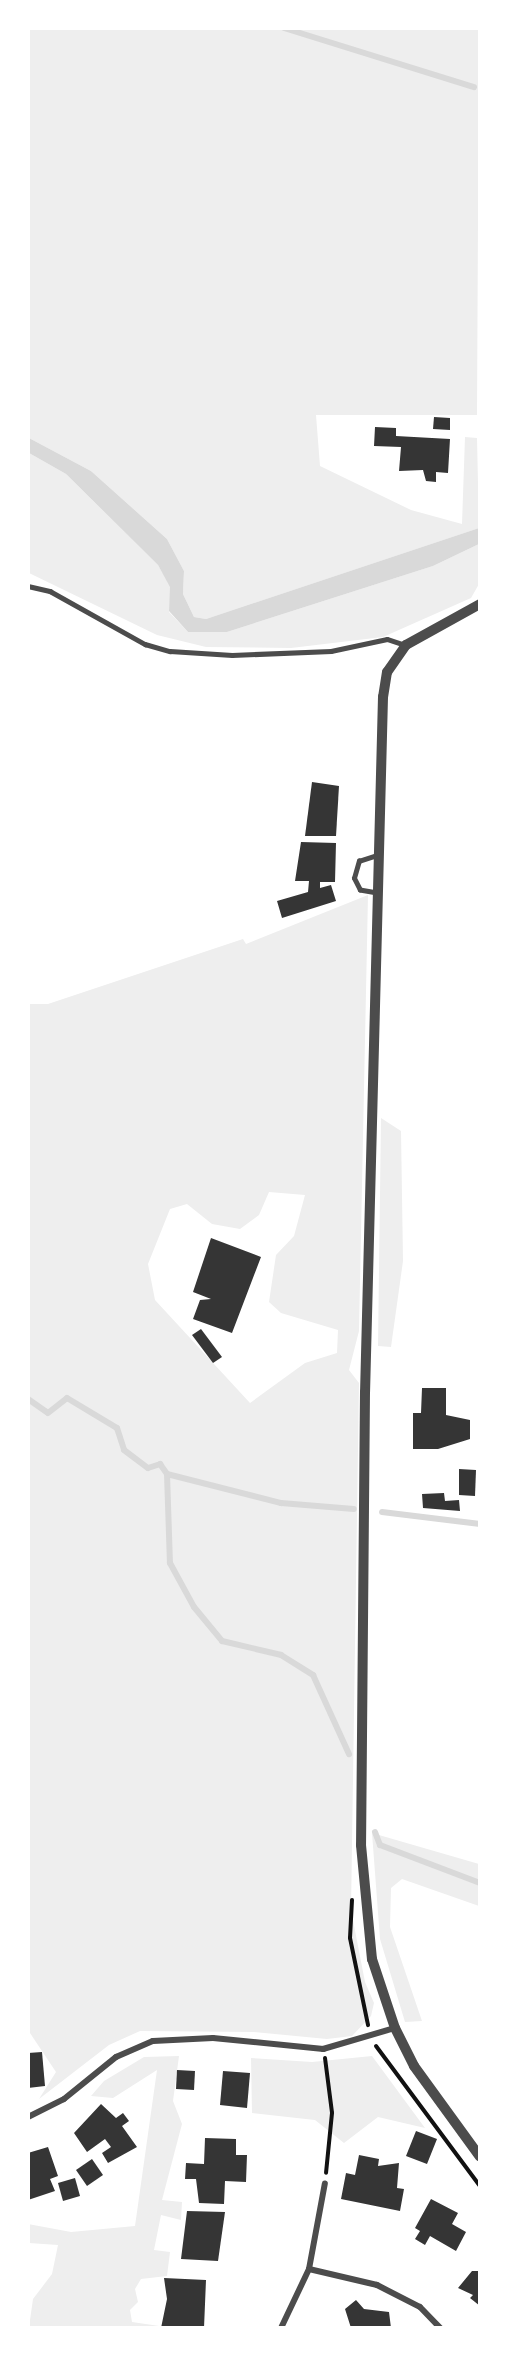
<!DOCTYPE html>
<style>
body{margin:0}
#map{position:relative;width:508px;height:2356px;overflow:hidden;background:#fff;font-family:Poppins,sans-serif}
div>[style]{position:absolute}
[style*='--x']{left:calc(var(--x)*1px);top:calc(var(--y)*1px);width:calc(var(--w)*1px);rotate:calc(var(--a)*1deg)}
.green>*{inset:0;background:#eee}
.water>*{inset:0;background:#d9d9d9}
.stream>*{height:6px;margin:-3px;padding:0 3px;transform-origin:3px;border-radius:3px;background:#d9d9d9}
.building>*{inset:0;background:#353535}
.path>*{height:4px;margin:-2px;padding:0 2px;transform-origin:2px;border-radius:2px;background:#111}
.service>*{height:4.5px;margin:-2.25px;padding:0 2.25px;transform-origin:2.25px;border-radius:2.25px;background:#4c4c4c}
.minor>*{height:6px;margin:-3px;padding:0 3px;transform-origin:3px;border-radius:3px;background:#4c4c4c}
.tertiary>*{height:10px;margin:-5px;padding:0 5px;transform-origin:5px;border-radius:5px;background:#4c4c4c}
span{translate:-50% -50%;white-space:nowrap;text-align:center;line-height:1.15;-webkit-text-stroke:4.5px #fff;paint-order:stroke}
.frame{position:absolute;inset:0;border:30px solid #fff;pointer-events:none}
</style>
<div id="map">
<div class="green">
<i style="clip-path:polygon(28px 29px,479px 29px,477px 415px,316px 415px,320px 466px,411px 510px,462px 524px,465px 437px,477px 438px,479px 528px,206px 619px,194px 617px,183px 594px,184px 571px,167px 539px,91px 471px,29px 438px)"></i>
<i style="clip-path:polygon(29px 453px,66px 474px,158px 565px,171px 587px,169px 612px,188px 632px,227px 632px,433px 566px,479px 544px,479px 584px,471px 598px,383px 637px,291px 648px,206px 647px,157px 635px,29px 573px)"></i>
<i style="clip-path:polygon(evenodd,368px 895px,359px 1331px,349px 1370px,359px 1383px,351px 1910px,365px 1982px,374px 2003px,371px 2016px,352px 2036px,327px 2039px,254px 2032px,140px 2031px,109px 2045px,39px 2099px,56px 2072px,28px 2030px,28px 1004px,48px 1004px,243px 939px,246px 944px,368px 895px,269px 1192px,305px 1195px,294px 1236px,276px 1255px,269px 1302px,281px 1313px,338px 1330px,337px 1353px,305px 1363px,250px 1403px,155px 1300px,148px 1264px,170px 1209px,187px 1204px,212px 1224px,240px 1229px,259px 1215px,269px 1192px)"></i>
<i style="clip-path:polygon(381px 1118px,401px 1131px,403px 1261px,391px 1347px,378px 1346px)"></i>
<i style="clip-path:polygon(372px 1833px,479px 1864px,479px 1906px,402px 1879px,391px 1888px,390px 1927px,422px 2021px,405px 2022px,380px 1939px)"></i>
<i style="clip-path:polygon(179px 2056px,173px 2101px,182px 2124px,162px 2200px,182px 2202px,181px 2220px,161px 2215px,154px 2250px,170px 2252px,167px 2276px,141px 2279px,135px 2289px,138px 2302px,130px 2310px,132px 2322px,166px 2327px,29px 2327px,33px 2299px,52px 2274px,58px 2245px,29px 2243px,28px 2224px,71px 2232px,135px 2226px,157px 2070px,113px 2098px,91px 2096px,104px 2081px,144px 2057px)"></i>
<i style="clip-path:polygon(372px 2056px,425px 2128px,378px 2117px,344px 2143px,315px 2120px,252px 2113px,251px 2058px,312px 2062px)"></i>
</div>
<div class="water">
<i style="clip-path:polygon(29px 438px,91px 471px,167px 539px,184px 571px,183px 594px,194px 617px,206px 619px,479px 528px,479px 544px,433px 566px,227px 632px,188px 632px,169px 611px,170px 587px,158px 565px,66px 474px,29px 453px)"></i>
</div>
<div class="stream">
<i style="--x:284;--y:28;--w:199;--a:17.3"></i>
<i style="--x:28;--y:1399;--w:24;--a:35"></i>
<i style="--x:48;--y:1413;--w:24;--a:-38"></i>
<i style="--x:67;--y:1398;--w:58;--a:31"></i>
<i style="--x:117;--y:1428;--w:23;--a:72"></i>
<i style="--x:124;--y:1450;--w:30;--a:37"></i>
<i style="--x:148;--y:1468;--w:13;--a:-18"></i>
<i style="--x:160;--y:1464;--w:12;--a:55"></i>
<i style="--x:167;--y:1474;--w:89;--a:88.1"></i>
<i style="--x:170;--y:1563;--w:50;--a:61.4"></i>
<i style="--x:194;--y:1607;--w:44;--a:50.5"></i>
<i style="--x:222;--y:1641;--w:61;--a:13.3"></i>
<i style="--x:281;--y:1655;--w:38;--a:32"></i>
<i style="--x:313;--y:1675;--w:87;--a:65.5"></i>
<i style="--x:167;--y:1474;--w:118;--a:14.3"></i>
<i style="--x:281;--y:1503;--w:73;--a:4.7"></i>
<i style="--x:382;--y:1512;--w:99;--a:7"></i>
<i style="--x:375;--y:1832;--w:14;--a:69"></i>
<i style="--x:380;--y:1845;--w:107;--a:20.8"></i>
</div>
<div class="building">
<i style="clip-path:polygon(434px 417px,450px 418px,450px 430px,433px 429px)"></i>
<i style="clip-path:polygon(375px 427px,396px 428px,396px 436px,450px 439px,448px 473px,436px 472px,436px 482px,426px 481px,423px 470px,399px 471px,401px 447px,374px 446px)"></i>
<i style="clip-path:polygon(312px 782px,339px 786px,336px 836px,305px 836px)"></i>
<i style="clip-path:polygon(301px 842px,336px 843px,335px 882px,320px 882px,320px 888px,331px 885px,336px 901px,282px 918px,277px 901px,308px 892px,309px 881px,295px 881px)"></i>
<i style="clip-path:polygon(211px 1238px,261px 1257px,232px 1333px,193px 1319px,200px 1300px,211px 1299px,193px 1292px)"></i>
<i style="clip-path:polygon(201px 1329px,222px 1357px,213px 1363px,192px 1335px)"></i>
<i style="clip-path:polygon(422px 1388px,446px 1388px,446px 1415px,470px 1420px,470px 1439px,438px 1449px,413px 1449px,413px 1413px,421px 1413px)"></i>
<i style="clip-path:polygon(459px 1469px,476px 1470px,475px 1496px,459px 1495px)"></i>
<i style="clip-path:polygon(444px 1493px,445px 1501px,459px 1500px,460px 1511px,423px 1508px,422px 1494px)"></i>
<i style="clip-path:polygon(42px 2052px,45px 2086px,28px 2088px,28px 2053px)"></i>
<i style="clip-path:polygon(177px 2070px,195px 2071px,194px 2090px,176px 2089px)"></i>
<i style="clip-path:polygon(223px 2071px,250px 2073px,247px 2108px,220px 2105px)"></i>
<i style="clip-path:polygon(101px 2104px,116px 2118px,123px 2113px,129px 2121px,122px 2126px,137px 2147px,108px 2163px,102px 2153px,111px 2147px,105px 2139px,87px 2152px,74px 2133px)"></i>
<i style="clip-path:polygon(416px 2131px,437px 2139px,427px 2164px,406px 2156px)"></i>
<i style="clip-path:polygon(205px 2138px,236px 2139px,236px 2155px,247px 2155px,246px 2182px,225px 2181px,224px 2204px,199px 2203px,196px 2179px,185px 2179px,186px 2163px,204px 2164px)"></i>
<i style="clip-path:polygon(48px 2147px,58px 2176px,50px 2179px,55px 2191px,28px 2200px,28px 2153px)"></i>
<i style="clip-path:polygon(359px 2155px,379px 2159px,378px 2166px,399px 2163px,397px 2188px,404px 2189px,400px 2211px,341px 2199px,346px 2173px,355px 2175px)"></i>
<i style="clip-path:polygon(92px 2159px,103px 2175px,87px 2186px,76px 2170px)"></i>
<i style="clip-path:polygon(75px 2178px,80px 2196px,63px 2201px,58px 2183px)"></i>
<i style="clip-path:polygon(431px 2199px,458px 2213px,452px 2224px,466px 2232px,456px 2251px,430px 2236px,425px 2245px,415px 2239px,420px 2231px,415px 2228px)"></i>
<i style="clip-path:polygon(187px 2211px,225px 2212px,218px 2261px,181px 2259px)"></i>
<i style="clip-path:polygon(472px 2271px,480px 2271px,480px 2306px,470px 2298px,473px 2295px,458px 2288px)"></i>
<i style="clip-path:polygon(164px 2278px,206px 2280px,204px 2328px,161px 2328px,167px 2299px)"></i>
<i style="clip-path:polygon(356px 2300px,364px 2309px,389px 2312px,391px 2328px,351px 2328px,345px 2309px)"></i>
</div>
<div class="path">
<i style="--x:352;--y:1900;--w:38;--a:93"></i>
<i style="--x:350;--y:1938;--w:89;--a:78.3"></i>
<i style="--x:376;--y:2046;--w:174;--a:53.4"></i>
<i style="--x:325;--y:2058;--w:55;--a:82.7"></i>
<i style="--x:332;--y:2113;--w:60;--a:95.7"></i>
</div>
<div class="service">
<i style="--x:28;--y:586;--w:23;--a:13"></i>
<i style="--x:50;--y:591;--w:109;--a:29.2"></i>
<i style="--x:145;--y:644;--w:26;--a:16"></i>
<i style="--x:170;--y:651;--w:62;--a:3.7"></i>
<i style="--x:232;--y:655;--w:99;--a:-2.3"></i>
<i style="--x:331;--y:651;--w:57;--a:-12.1"></i>
<i style="--x:387;--y:639;--w:20;--a:18"></i>
<i style="--x:377;--y:893;--w:17;--a:-170"></i>
<i style="--x:360;--y:890;--w:13;--a:-117"></i>
<i style="--x:354;--y:878;--w:18;--a:-74"></i>
<i style="--x:359;--y:861;--w:19;--a:-18"></i>
</div>
<div class="minor">
<i style="--x:28;--y:2117;--w:40;--a:-26.6"></i>
<i style="--x:64;--y:2099;--w:67;--a:-38.9"></i>
<i style="--x:116;--y:2057;--w:40;--a:-23.4"></i>
<i style="--x:153;--y:2041;--w:60;--a:-2.9"></i>
<i style="--x:213;--y:2038;--w:111;--a:5.7"></i>
<i style="--x:323;--y:2049;--w:75;--a:-16.3"></i>
<i style="--x:309;--y:2269;--w:70;--a:13.2"></i>
<i style="--x:377;--y:2285;--w:48;--a:27.1"></i>
<i style="--x:420;--y:2307;--w:29;--a:46"></i>
<i style="--x:281;--y:2328;--w:65;--a:-64.6"></i>
<i style="--x:309;--y:2269;--w:87;--a:-79.5"></i>
</div>
<div class="tertiary">
<i style="--x:480;--y:604;--w:85;--a:151"></i>
<i style="--x:406;--y:645;--w:33;--a:125"></i>
<i style="--x:387;--y:672;--w:25;--a:99"></i>
<i style="--x:383;--y:697;--w:695;--a:91.48"></i>
<i style="--x:365;--y:1392;--w:453;--a:90.5"></i>
<i style="--x:361;--y:1845;--w:115;--a:84.5"></i>
<i style="--x:372;--y:1959;--w:73;--a:71.6"></i>
<i style="--x:395;--y:2028;--w:42;--a:63.4"></i>
<i style="--x:414;--y:2066;--w:112;--a:54"></i>
</div>
<div class="frame"></div>
</div>
